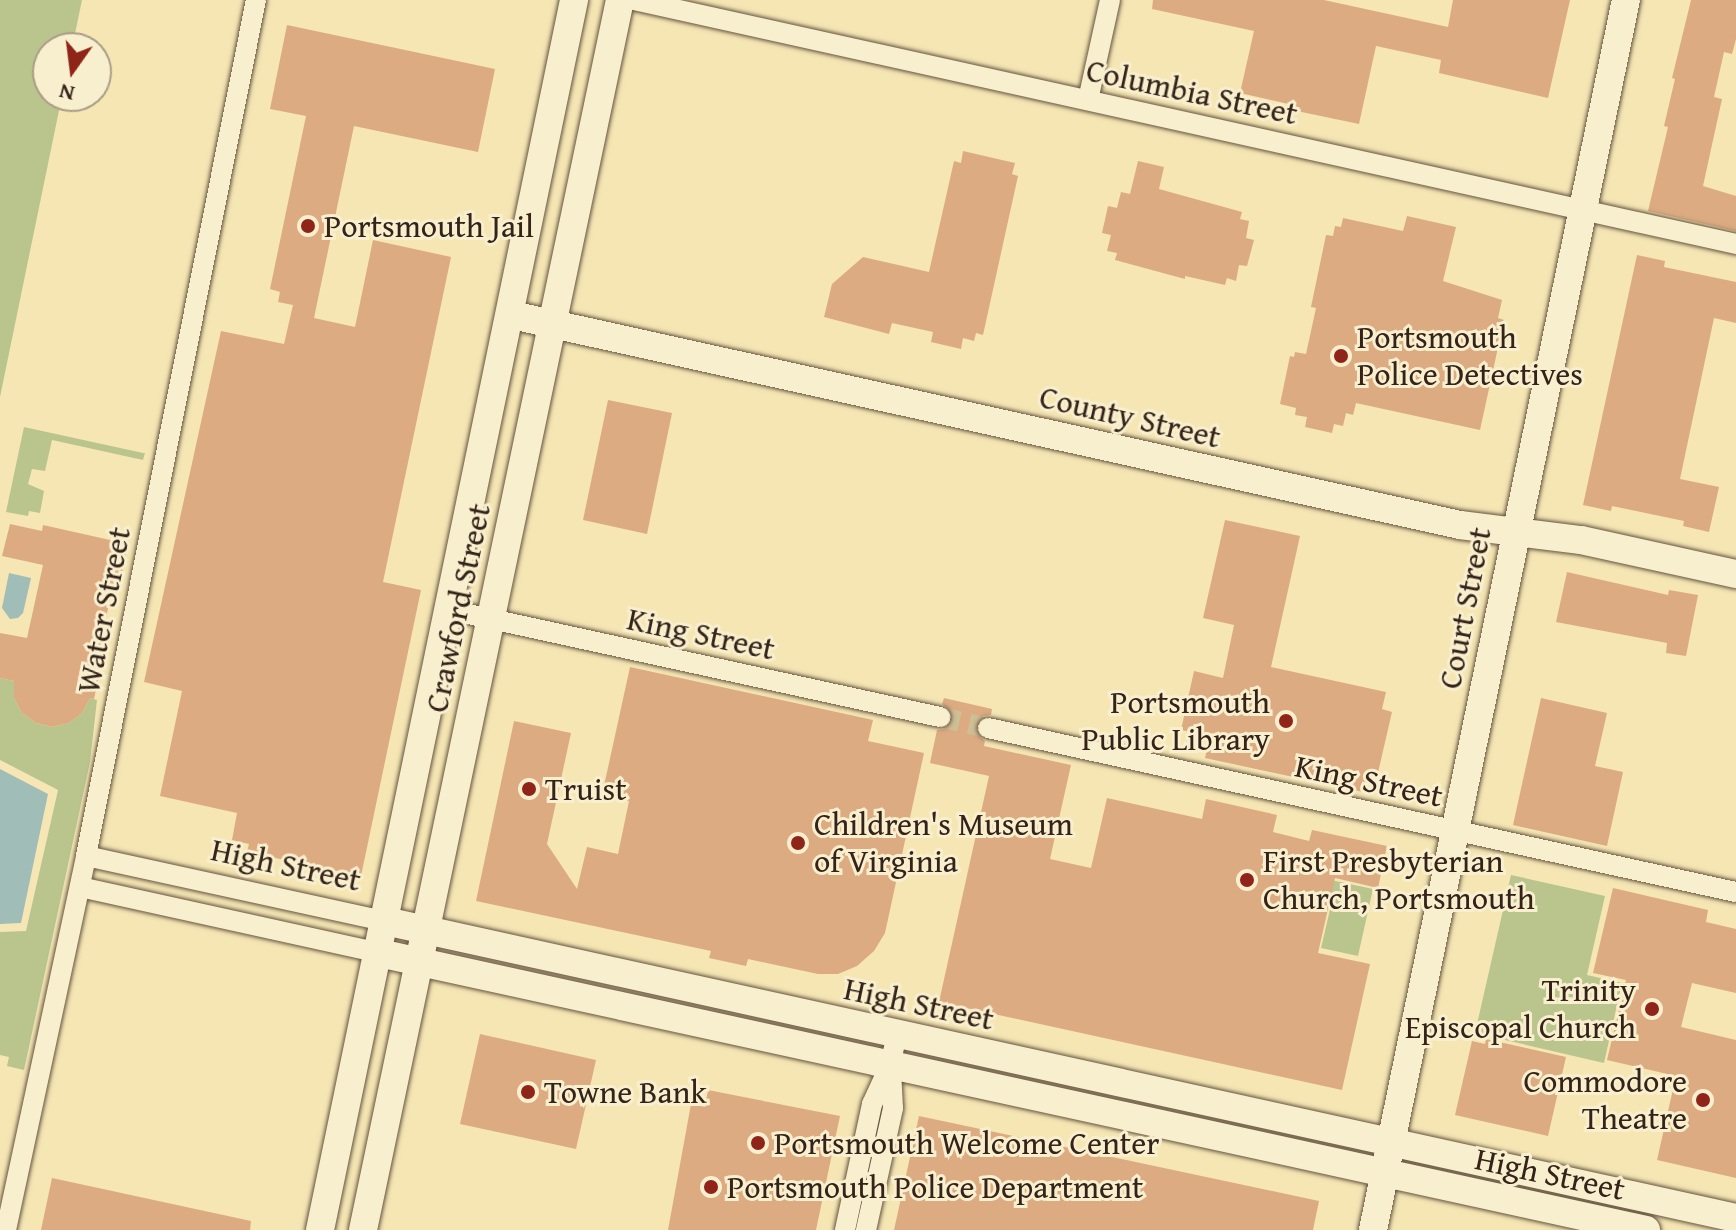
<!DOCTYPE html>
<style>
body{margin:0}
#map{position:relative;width:1736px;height:1230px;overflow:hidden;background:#f5e6b4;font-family:"Gentium Book Plus",serif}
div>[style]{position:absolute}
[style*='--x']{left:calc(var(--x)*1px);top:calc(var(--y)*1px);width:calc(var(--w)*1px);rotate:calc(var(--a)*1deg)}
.green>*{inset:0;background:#bac58e}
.water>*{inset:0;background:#a0bdb7}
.pier>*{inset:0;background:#f5e6b4}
.building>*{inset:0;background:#ddab82}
.street-tunnel>*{height:20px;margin-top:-10px;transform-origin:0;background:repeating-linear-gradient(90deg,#cfbf95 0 20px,transparent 0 30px)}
.roads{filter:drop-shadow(0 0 2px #655440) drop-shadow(0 0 2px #655440)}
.street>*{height:20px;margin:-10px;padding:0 10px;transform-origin:10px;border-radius:10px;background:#f8efce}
.secondary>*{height:28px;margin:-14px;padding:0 14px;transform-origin:14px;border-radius:14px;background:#f8efce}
.dots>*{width:22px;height:22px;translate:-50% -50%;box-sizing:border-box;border:4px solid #f8efce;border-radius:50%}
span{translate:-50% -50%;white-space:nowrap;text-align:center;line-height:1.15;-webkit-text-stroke:6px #f8efce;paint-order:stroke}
.street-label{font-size:32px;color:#352319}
.poi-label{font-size:32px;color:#352319}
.left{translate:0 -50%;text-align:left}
.right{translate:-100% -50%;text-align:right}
.north{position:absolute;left:32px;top:32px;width:80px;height:80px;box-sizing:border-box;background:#f8efce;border:2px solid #aa9d86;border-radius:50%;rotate:194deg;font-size:22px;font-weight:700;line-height:32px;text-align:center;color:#352319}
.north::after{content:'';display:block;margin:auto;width:28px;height:36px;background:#8f2418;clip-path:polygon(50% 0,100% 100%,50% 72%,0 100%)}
</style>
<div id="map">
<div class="green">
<i style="clip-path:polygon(0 0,82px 0,72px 48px,48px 48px,48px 96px,62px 96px,0 397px)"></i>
<i style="clip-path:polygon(24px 427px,143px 453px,145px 453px,143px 460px,52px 440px,45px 471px,32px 469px,28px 484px,44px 491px,40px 513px,29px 511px,28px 516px,6px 512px)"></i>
<i style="clip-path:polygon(0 678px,14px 681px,14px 698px,22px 713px,36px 723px,52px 727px,69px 723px,82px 713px,90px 698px,97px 700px,90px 762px,24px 1070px,7px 1066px,9px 1057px,0 1055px,0 932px,26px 930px,58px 790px,0 760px)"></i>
<i style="clip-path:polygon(1307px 875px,1373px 889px,1358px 956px,1321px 948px,1332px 901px,1303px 895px)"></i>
<i style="clip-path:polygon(1511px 875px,1605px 896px,1587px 975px,1622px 983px,1604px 1063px,1475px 1033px)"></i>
</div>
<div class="water">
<i style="clip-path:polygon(9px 573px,31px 578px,23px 613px,18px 618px,10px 619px,2px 608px)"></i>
<i style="clip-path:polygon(0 760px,58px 790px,26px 931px,0 932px)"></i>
</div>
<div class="pier">
<i style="clip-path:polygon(0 760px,58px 790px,26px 931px,0 932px,0 924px,21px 923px,48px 794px,0 769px)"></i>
</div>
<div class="building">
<i style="clip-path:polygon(1153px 0,1324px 0,1448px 27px,1453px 0,1570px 0,1548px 98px,1439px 73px,1441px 60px,1376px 46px,1359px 124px,1292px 110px,1293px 105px,1240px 93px,1254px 31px,1152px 9px)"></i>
<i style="clip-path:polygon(1691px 0,1736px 0,1736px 39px,1732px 54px,1724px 52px,1714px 97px,1722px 99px,1703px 186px,1736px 196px,1736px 231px,1648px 211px,1668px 127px,1664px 126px,1675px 79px,1672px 78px)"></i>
<i style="clip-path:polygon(287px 25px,495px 69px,478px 152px,354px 126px,314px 318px,355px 327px,373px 240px,451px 257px,383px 582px,421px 590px,361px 876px,247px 852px,249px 844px,232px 840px,237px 813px,160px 796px,182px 691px,144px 682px,221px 331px,284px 344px,293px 305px,278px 302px,280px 292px,270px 289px,306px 116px,270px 109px)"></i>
<i style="clip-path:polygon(963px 151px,1015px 163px,1012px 174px,1018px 176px,983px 335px,976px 333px,974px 341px,963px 338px,961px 349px,931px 342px,933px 332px,892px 323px,889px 334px,824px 317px,832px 284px,863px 257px,929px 272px,954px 161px,961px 163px)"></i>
<i style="clip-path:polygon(1138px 161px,1164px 167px,1159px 189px,1242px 212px,1240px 219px,1249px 221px,1246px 238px,1254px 240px,1247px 266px,1239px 265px,1236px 281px,1227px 278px,1225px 285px,1185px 276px,1185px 279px,1115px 260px,1117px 253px,1107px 251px,1111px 235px,1102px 233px,1108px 206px,1117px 208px,1121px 192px,1130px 194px)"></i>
<i style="clip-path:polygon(1407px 216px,1456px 227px,1443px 281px,1502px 300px,1498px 318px,1504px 320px,1480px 430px,1356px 403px,1353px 415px,1346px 413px,1343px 426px,1334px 424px,1332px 433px,1305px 427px,1307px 417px,1295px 415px,1296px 408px,1280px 404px,1290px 356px,1294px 357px,1295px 352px,1306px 354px,1316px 308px,1311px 307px,1326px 235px,1333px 236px,1335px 226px,1341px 227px,1343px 218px,1403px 231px)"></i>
<i style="clip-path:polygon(1637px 255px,1665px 261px,1664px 267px,1736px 282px,1736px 323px,1714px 318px,1680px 479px,1719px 487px,1709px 532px,1683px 526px,1684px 521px,1612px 506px,1611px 511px,1583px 505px)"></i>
<i style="clip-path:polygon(608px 400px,672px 413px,647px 534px,583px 520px)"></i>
<i style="clip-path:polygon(1225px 520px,1300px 536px,1271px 667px,1386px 692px,1382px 709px,1392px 712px,1377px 777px,1367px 775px,1363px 792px,1205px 758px,1210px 736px,1181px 730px,1194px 671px,1223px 678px,1234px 625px,1203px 618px)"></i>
<i style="clip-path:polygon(10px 524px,42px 531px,43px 525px,128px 544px,119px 586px,113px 584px,99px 652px,104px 653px,94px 699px,90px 698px,82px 713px,69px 723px,52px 727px,36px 723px,22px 713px,14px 698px,14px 681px,0 678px,0 633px,27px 638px,43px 565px,2px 556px)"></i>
<i style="clip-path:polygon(1567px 572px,1668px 595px,1669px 590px,1698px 595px,1686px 656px,1666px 653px,1667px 643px,1556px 622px)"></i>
<i style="clip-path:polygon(630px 667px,873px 720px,868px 741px,924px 753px,885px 933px,874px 951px,857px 966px,838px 974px,818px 974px,748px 959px,746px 966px,709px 958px,711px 951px,476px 901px,514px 721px,571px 733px,547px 844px,577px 889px,587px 847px,618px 854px,629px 801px,602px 795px)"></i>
<i style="clip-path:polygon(944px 698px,992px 709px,991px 715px,983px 716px,976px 724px,976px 733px,985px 741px,984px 746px,1071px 765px,1050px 859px,1091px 868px,1107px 798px,1202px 819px,1206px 799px,1277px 815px,1273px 832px,1309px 841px,1312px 830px,1387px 846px,1378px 888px,1335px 878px,1318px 953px,1370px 964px,1342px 1090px,939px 1002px,989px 776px,930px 763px,937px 730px,945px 729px,952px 721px,952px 712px,942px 704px)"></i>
<i style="clip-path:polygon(1541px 698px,1607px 713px,1595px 766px,1623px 772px,1607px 846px,1513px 825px)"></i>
<i style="clip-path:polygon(1613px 888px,1708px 910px,1706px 922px,1736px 929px,1736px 993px,1692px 983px,1681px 1027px,1736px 1040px,1736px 1178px,1657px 1160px,1676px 1076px,1607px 1060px,1626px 980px,1593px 973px)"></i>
<i style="clip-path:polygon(480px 1034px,596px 1060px,576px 1149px,460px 1124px)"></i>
<i style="clip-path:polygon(1486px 1039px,1566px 1057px,1548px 1136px,1455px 1115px,1472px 1041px,1485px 1044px)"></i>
<i style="clip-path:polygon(708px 1090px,840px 1116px,816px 1230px,668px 1230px,691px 1104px,705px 1107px)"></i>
<i style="clip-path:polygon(919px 1116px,1319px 1201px,1313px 1230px,894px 1230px)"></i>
<i style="clip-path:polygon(52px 1178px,251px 1221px,250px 1230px,41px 1230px)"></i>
</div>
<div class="street-tunnel">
<i style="--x:940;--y:717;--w:49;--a:12.9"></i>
</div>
<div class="roads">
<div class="street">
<i style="--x:634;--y:0;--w:1129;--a:12.48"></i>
<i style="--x:1088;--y:100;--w:102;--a:-77.6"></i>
<i style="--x:450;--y:610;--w:502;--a:12.32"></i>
<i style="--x:988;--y:728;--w:766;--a:12.37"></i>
<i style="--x:86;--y:856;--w:306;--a:12.3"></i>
<i style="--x:80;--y:887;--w:306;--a:12.4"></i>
<i style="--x:6;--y:1230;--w:382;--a:-77.9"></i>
<i style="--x:86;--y:856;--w:873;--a:-78.77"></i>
<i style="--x:845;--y:1230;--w:129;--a:-77.9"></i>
<i style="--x:872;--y:1104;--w:43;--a:-65.2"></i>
<i style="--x:890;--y:1065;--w:32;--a:-77"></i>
<i style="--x:866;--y:1230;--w:125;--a:-77.5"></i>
<i style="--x:893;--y:1108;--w:39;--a:-93"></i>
</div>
<div class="secondary">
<i style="--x:512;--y:315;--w:971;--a:12.49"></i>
<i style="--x:1460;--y:525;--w:122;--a:7.1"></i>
<i style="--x:1581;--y:540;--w:159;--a:12.4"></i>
<i style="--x:385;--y:921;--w:1383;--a:12.4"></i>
<i style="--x:379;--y:953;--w:1297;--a:12.33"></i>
<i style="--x:320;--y:1230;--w:1256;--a:-78.33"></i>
<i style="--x:363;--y:1230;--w:1257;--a:-78.2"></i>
<i style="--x:1373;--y:1230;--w:1256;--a:-78.38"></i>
</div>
</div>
<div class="dots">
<i style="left:308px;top:226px;background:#8f2418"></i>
<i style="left:1341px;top:356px;background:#8f2418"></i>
<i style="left:1286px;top:721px;background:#8f2418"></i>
<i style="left:529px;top:789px;background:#8f2418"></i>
<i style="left:798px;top:843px;background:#8f2418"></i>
<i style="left:1247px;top:880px;background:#8f2418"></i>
<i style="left:1652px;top:1009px;background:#8f2418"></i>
<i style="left:528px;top:1092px;background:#8f2418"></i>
<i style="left:1703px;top:1100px;background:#8f2418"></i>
<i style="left:758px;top:1143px;background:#8f2418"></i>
<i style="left:711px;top:1187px;background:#8f2418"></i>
</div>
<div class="street-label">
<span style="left:1192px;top:92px;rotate:12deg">Columbia Street</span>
<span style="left:1130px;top:417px;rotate:13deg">County Street</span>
<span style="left:458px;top:608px;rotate:-78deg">Crawford Street</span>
<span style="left:1465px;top:608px;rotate:-79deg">Court Street</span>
<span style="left:104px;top:610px;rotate:-79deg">Water Street</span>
<span style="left:701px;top:634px;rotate:12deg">King Street</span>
<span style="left:1369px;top:781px;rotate:12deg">King Street</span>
<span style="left:286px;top:865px;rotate:12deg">High Street</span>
<span style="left:919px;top:1004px;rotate:12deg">High Street</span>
<span style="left:1550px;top:1174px;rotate:12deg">High Street</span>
</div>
<div class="poi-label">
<span class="left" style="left:324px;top:226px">Portsmouth Jail</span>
<span class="left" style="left:1357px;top:356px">Portsmouth<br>Police Detectives</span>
<span class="right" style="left:1270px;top:721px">Portsmouth<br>Public Library</span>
<span class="left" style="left:545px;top:789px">Truist</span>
<span class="left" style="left:814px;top:843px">Children's Museum<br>of Virginia</span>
<span class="left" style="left:1263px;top:880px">First Presbyterian<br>Church, Portsmouth</span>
<span class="right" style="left:1636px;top:1009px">Trinity<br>Episcopal Church</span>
<span class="right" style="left:1687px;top:1100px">Commodore<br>Theatre</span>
<span class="left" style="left:544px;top:1092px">Towne Bank</span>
<span class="left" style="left:774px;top:1143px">Portsmouth Welcome Center</span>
<span class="left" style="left:727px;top:1187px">Portsmouth Police Department</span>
</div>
<div class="north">N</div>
</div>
